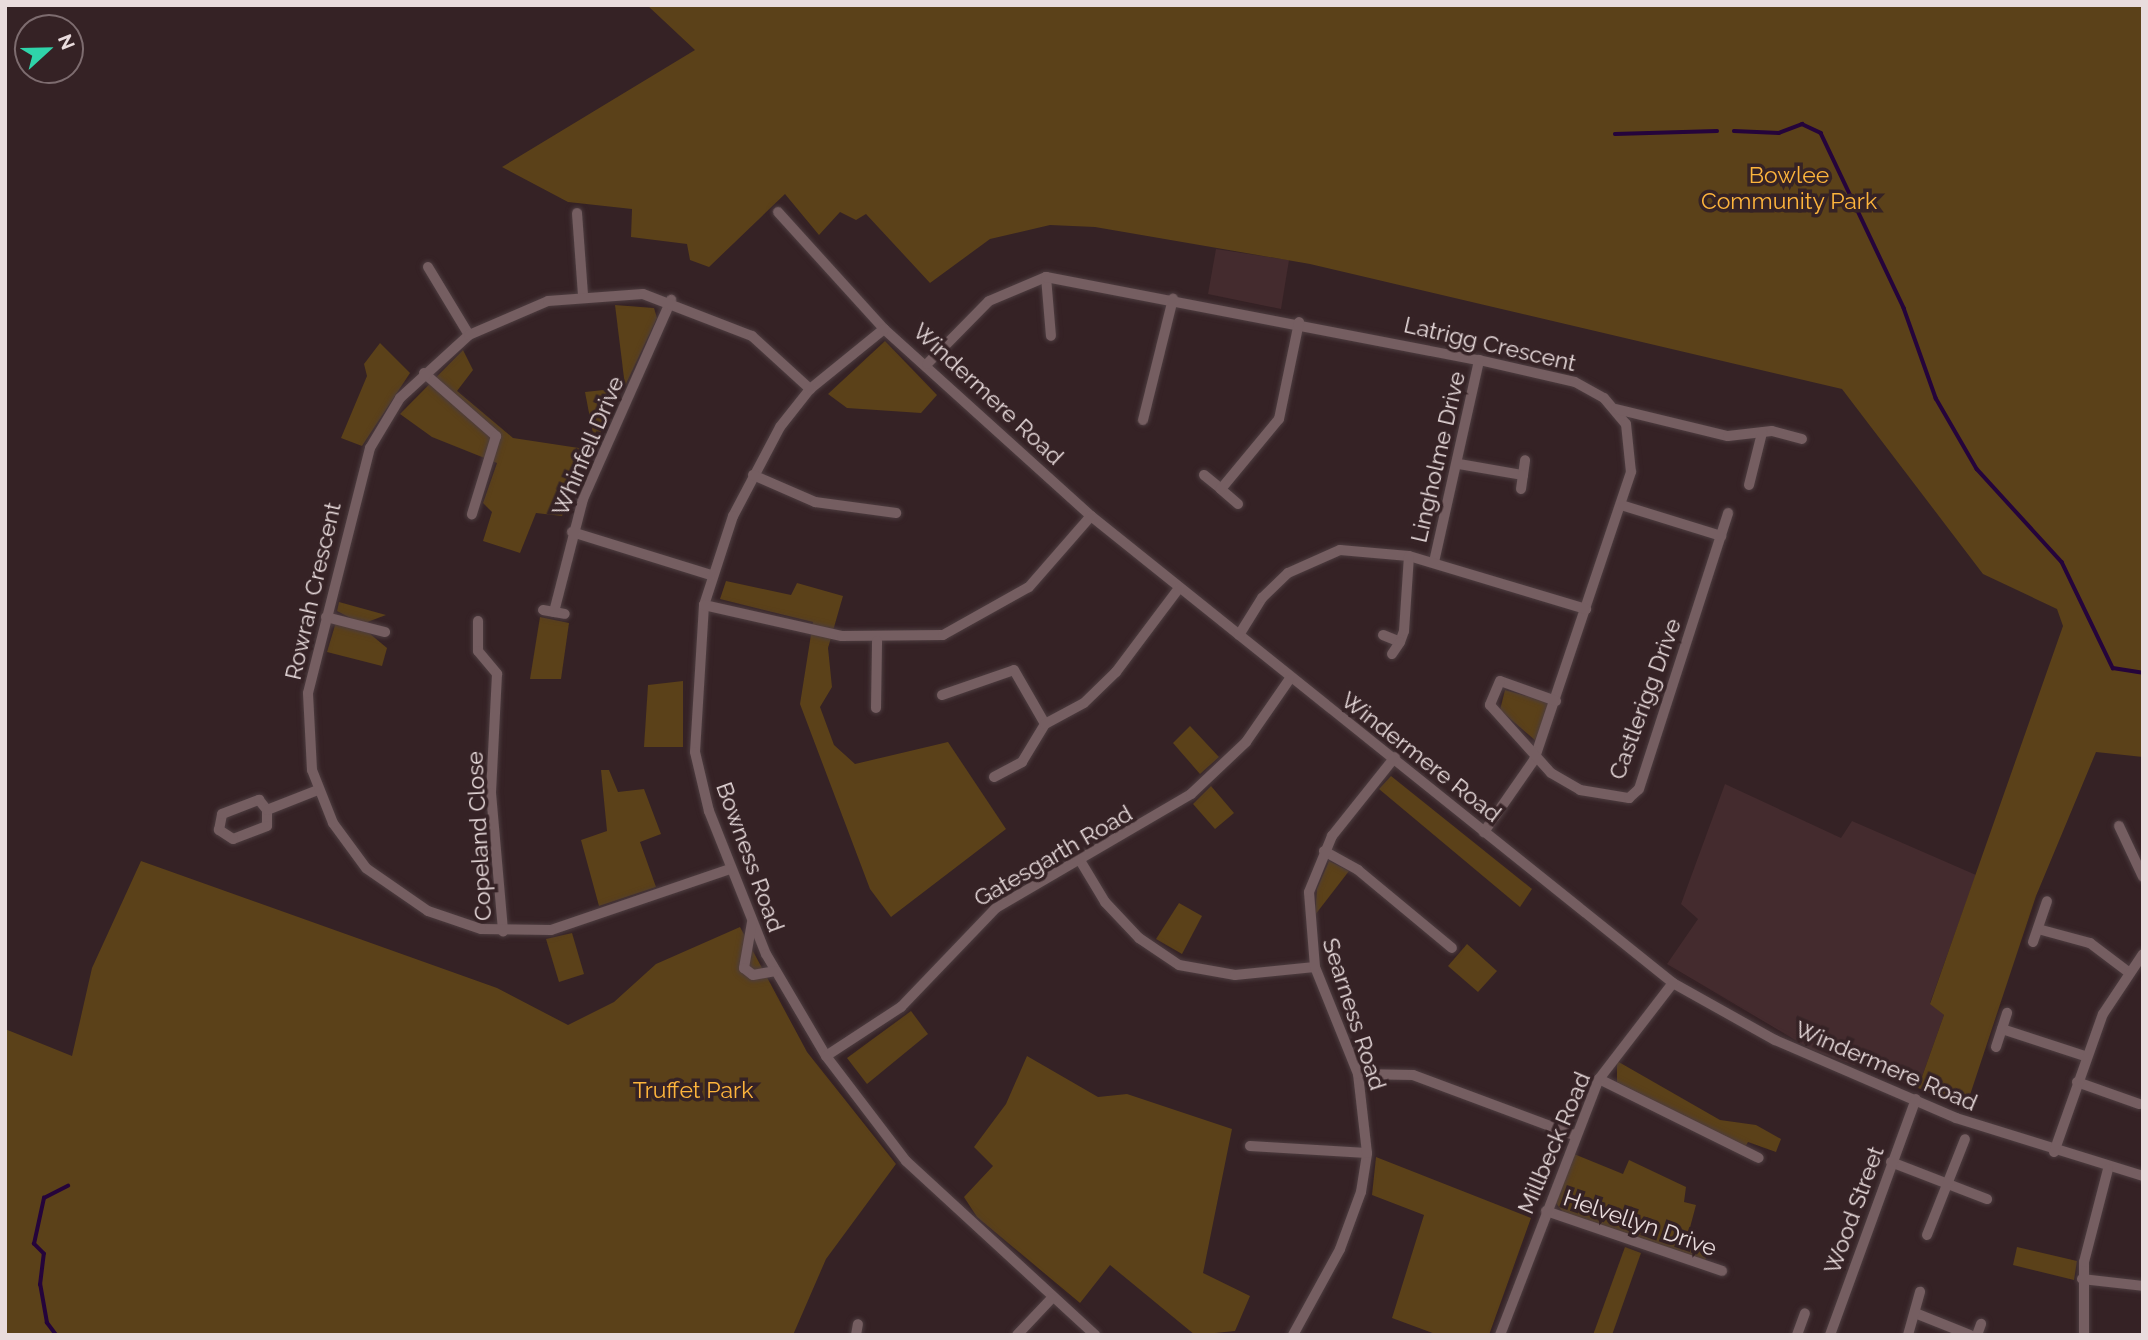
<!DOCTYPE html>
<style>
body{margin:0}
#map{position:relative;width:2148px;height:1340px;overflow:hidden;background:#352225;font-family:Raleway,sans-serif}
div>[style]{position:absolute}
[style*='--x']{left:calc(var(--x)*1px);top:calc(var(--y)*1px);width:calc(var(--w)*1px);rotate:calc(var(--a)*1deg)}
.built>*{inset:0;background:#442b2e}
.green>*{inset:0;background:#5b4119}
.stream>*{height:3.5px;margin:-1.75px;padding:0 1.75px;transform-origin:1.75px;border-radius:1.75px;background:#25043b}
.roads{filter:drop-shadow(0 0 2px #4d3d40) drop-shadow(0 0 2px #4d3d40)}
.street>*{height:10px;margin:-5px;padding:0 5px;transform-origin:5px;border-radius:5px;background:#755e61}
span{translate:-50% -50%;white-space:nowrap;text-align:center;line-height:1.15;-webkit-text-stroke:7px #352225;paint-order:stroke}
.park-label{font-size:23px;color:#fdb43c}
.street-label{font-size:23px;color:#e9dcdd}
.frame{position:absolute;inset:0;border:7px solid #e9dcdd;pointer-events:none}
.north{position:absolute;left:14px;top:14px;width:70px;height:70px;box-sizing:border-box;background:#352225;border:2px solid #7d6c6f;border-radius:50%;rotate:68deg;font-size:19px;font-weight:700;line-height:28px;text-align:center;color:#e9dcdd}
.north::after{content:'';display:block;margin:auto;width:24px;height:32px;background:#2fd4aa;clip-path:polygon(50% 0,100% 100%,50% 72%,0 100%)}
</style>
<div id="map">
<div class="built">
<i style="clip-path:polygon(1216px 249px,1289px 260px,1281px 309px,1208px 294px)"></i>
<i style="clip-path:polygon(1725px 784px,1841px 838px,1852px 821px,1976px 875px,1930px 1003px,1944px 1015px,1918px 1088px,1814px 1051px,1667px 964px,1698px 919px,1681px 904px)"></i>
</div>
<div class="green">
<i style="clip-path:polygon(647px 5px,2143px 5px,2143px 757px,2096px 752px,2036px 896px,1966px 1107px,1918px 1088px,1944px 1015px,1930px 1004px,2063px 626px,2057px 609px,1983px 574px,1842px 389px,1310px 264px,1095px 227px,1050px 225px,990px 239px,930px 283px,866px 214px,856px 220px,840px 212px,819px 235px,785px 194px,709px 267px,690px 260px,687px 244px,631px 237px,632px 209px,568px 202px,502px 167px,695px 50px)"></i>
<i style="clip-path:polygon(615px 305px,654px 308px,657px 318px,625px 386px)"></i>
<i style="clip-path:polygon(885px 341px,937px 395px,921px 413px,847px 408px,828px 394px)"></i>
<i style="clip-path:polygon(380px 343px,410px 373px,362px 446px,341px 438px,367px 376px,364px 364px)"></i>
<i style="clip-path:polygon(463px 350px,473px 370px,457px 391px,513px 438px,592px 450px,562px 516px,536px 513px,520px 553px,483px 541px,492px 512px,483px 503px,497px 463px,432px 437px,400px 414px)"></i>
<i style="clip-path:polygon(622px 388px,595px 444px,585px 392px)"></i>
<i style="clip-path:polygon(726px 581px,791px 595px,797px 583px,843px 596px,828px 648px,832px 687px,820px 707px,834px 745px,855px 764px,948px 742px,1006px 829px,891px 917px,870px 889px,800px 704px,813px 622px,720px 599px)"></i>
<i style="clip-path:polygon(339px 602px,386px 615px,362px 624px,337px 611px)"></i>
<i style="clip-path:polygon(540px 617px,569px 623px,561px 679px,530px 679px)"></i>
<i style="clip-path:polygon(336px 622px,369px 633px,387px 648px,382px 666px,327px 652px)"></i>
<i style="clip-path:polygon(683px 681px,683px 747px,644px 747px,648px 685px)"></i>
<i style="clip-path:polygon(1505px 690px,1551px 703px,1536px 741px,1500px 710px)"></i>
<i style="clip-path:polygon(1190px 726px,1219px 757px,1200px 774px,1173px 743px)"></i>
<i style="clip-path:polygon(601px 770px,609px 770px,618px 792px,644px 789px,661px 834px,640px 842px,656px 887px,599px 906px,581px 840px,607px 831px)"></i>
<i style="clip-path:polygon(1391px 776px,1532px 889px,1520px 907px,1379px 789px)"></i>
<i style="clip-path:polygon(1211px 786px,1234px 813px,1215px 829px,1193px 804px)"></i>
<i style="clip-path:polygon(141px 861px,497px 988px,568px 1025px,614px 1002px,656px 964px,740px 927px,807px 1052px,896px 1164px,826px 1259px,793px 1335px,5px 1335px,5px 1029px,72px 1056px,92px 968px)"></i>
<i style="clip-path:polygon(1329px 861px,1349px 871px,1315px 915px,1317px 889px)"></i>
<i style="clip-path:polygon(1179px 903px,1202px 916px,1182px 954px,1156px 939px)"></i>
<i style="clip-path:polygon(572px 933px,584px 974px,559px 982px,546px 939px)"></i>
<i style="clip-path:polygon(1467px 944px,1497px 971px,1478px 992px,1448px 966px)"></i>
<i style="clip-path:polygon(911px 1011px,928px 1034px,867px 1084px,847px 1058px)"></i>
<i style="clip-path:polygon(1027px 1056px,1098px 1097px,1127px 1094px,1232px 1129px,1203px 1273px,1250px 1296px,1235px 1331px,1195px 1335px,1110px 1265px,1080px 1303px,977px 1217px,964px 1197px,993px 1166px,974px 1147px,1006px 1104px)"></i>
<i style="clip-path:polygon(1617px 1061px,1720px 1120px,1756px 1125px,1781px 1139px,1776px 1152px,1748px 1142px,1745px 1147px,1617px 1082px)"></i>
<i style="clip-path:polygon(1574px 1154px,1623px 1174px,1629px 1160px,1686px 1187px,1684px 1202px,1696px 1205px,1688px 1235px,1710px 1245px,1705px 1261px,1564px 1214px,1556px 1203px)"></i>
<i style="clip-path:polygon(1376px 1157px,1531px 1218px,1489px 1335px,1438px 1335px,1392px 1318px,1424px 1215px,1372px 1195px)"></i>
<i style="clip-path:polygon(1625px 1247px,1641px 1253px,1612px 1335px,1593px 1335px)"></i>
<i style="clip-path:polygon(2017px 1247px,2077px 1261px,2074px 1280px,2013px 1265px)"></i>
</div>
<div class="stream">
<i style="--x:1734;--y:131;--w:45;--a:2.5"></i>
<i style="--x:1779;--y:133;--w:25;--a:-21"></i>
<i style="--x:1802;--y:124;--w:21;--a:25"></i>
<i style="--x:1821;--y:133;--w:194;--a:64.6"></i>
<i style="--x:1904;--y:308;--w:96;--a:70.4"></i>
<i style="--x:1936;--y:398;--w:82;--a:60"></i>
<i style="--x:1977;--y:469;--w:126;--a:47.6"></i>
<i style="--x:2062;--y:562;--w:118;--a:64.3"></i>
<i style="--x:2113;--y:668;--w:30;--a:9"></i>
<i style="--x:1615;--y:134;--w:102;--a:-1.7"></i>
<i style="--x:56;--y:1335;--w:15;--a:-127"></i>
<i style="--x:47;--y:1323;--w:39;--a:-100"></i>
<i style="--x:40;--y:1285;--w:31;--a:-83"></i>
<i style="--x:44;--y:1254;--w:14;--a:-135"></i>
<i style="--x:34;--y:1244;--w:47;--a:-77.7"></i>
<i style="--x:44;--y:1198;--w:27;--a:-27"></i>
</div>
<div class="roads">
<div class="street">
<i style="--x:778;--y:212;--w:158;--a:47.8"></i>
<i style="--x:884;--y:329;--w:279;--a:42.1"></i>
<i style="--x:1091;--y:516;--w:746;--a:38.74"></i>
<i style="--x:1673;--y:983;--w:117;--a:29.2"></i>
<i style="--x:1775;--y:1040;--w:197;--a:23.3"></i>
<i style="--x:1956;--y:1118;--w:196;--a:17.2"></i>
<i style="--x:577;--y:213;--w:81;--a:85.8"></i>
<i style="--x:428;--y:267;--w:79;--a:58.9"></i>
<i style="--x:1046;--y:277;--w:59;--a:85.2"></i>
<i style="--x:884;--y:329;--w:95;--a:141"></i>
<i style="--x:810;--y:389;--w:48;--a:128.3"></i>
<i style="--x:780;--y:427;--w:101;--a:117.8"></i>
<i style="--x:733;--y:516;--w:94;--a:108"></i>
<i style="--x:704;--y:605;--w:147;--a:93.5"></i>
<i style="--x:695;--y:752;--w:61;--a:76.7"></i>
<i style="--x:709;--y:811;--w:154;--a:68.3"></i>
<i style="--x:766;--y:954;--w:118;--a:59.5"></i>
<i style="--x:826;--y:1056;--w:132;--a:52.7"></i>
<i style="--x:906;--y:1161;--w:257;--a:42.6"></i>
<i style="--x:927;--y:364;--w:88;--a:-45.5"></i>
<i style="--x:989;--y:301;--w:62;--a:-22.8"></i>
<i style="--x:1046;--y:277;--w:441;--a:10.9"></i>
<i style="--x:1479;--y:360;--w:98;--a:12.9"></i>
<i style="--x:1575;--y:382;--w:33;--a:29"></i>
<i style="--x:1604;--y:398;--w:34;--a:50"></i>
<i style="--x:1626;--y:424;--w:48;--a:84.1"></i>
<i style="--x:1631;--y:472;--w:304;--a:108.6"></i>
<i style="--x:1534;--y:760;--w:88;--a:124.8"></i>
<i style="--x:424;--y:373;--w:96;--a:41.2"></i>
<i style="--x:496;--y:436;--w:82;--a:107.1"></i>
<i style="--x:1616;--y:409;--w:115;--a:13.6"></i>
<i style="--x:1728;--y:436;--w:44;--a:-6.5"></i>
<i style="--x:1772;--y:431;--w:31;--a:15"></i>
<i style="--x:1143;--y:420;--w:125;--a:-76.1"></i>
<i style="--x:1459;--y:464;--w:65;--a:9.8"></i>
<i style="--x:1523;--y:475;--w:15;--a:-82"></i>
<i style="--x:753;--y:475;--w:68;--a:23.5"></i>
<i style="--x:815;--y:502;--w:82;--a:7.7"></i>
<i style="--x:1204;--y:475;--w:22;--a:39"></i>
<i style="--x:1749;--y:485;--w:54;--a:-76"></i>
<i style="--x:1521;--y:489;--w:14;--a:-82"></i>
<i style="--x:1238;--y:504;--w:23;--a:-139"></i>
<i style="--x:1221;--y:489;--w:91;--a:-50.4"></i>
<i style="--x:1279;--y:419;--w:99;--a:-78.3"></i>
<i style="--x:1621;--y:505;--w:105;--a:17.2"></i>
<i style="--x:572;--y:532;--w:145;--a:17.2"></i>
<i style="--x:1434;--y:562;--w:207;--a:-77.4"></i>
<i style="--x:704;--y:605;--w:141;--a:12.7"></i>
<i style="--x:842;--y:636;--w:101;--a:-0.6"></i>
<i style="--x:943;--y:635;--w:98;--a:-29.2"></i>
<i style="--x:1029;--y:587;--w:94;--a:-48.9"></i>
<i style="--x:543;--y:610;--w:22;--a:10"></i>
<i style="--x:554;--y:612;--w:117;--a:-75.6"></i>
<i style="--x:583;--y:499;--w:218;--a:-66.1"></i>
<i style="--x:326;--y:617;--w:61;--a:14.3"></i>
<i style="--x:478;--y:621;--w:30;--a:90"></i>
<i style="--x:478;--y:651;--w:30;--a:50"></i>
<i style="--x:497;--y:674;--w:119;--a:92.9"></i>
<i style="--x:491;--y:793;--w:139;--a:85"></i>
<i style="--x:1239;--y:635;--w:44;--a:-58.1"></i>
<i style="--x:1262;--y:598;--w:36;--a:-44"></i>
<i style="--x:1288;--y:573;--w:57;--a:-23.9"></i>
<i style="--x:1340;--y:550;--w:69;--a:5"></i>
<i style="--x:1409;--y:556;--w:185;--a:16.7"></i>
<i style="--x:1383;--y:635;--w:18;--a:22"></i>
<i style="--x:1400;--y:642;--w:12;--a:-70"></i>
<i style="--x:1404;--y:631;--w:75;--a:-86.2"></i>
<i style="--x:1392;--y:654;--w:14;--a:-56"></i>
<i style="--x:942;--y:695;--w:76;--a:-19.1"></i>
<i style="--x:1014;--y:670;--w:62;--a:60.1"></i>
<i style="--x:1556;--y:701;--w:59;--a:-160.3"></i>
<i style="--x:1500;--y:681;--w:26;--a:113"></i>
<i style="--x:1490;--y:705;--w:91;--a:48.1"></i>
<i style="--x:1551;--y:773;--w:34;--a:30"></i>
<i style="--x:1580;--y:790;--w:50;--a:9.3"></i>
<i style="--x:1629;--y:798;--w:13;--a:-42"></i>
<i style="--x:1639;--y:789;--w:290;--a:-72.1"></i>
<i style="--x:876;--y:708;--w:67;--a:-89.1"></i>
<i style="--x:994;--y:777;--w:32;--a:-28"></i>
<i style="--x:1022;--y:762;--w:44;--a:-58.8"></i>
<i style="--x:1045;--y:724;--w:44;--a:-28.3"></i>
<i style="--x:1084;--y:703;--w:45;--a:-44.1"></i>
<i style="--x:1116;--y:672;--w:105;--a:-53.1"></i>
<i style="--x:267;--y:810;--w:16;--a:90"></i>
<i style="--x:267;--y:826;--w:36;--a:159"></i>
<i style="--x:233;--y:839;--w:17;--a:-147"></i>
<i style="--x:219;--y:830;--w:16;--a:-79"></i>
<i style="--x:222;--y:814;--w:40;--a:-21"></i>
<i style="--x:259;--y:800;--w:13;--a:51"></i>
<i style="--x:267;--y:810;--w:55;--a:-21.4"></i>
<i style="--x:2119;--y:826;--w:56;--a:64.8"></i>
<i style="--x:1324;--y:851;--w:39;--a:29"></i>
<i style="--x:1358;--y:870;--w:122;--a:39.7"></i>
<i style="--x:1081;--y:862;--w:47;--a:59"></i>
<i style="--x:1105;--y:902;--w:50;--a:46.6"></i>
<i style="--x:1139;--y:938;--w:48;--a:34"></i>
<i style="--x:1179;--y:965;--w:57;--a:10.1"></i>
<i style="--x:1235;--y:975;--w:80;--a:-5.7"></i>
<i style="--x:730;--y:869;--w:189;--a:161.2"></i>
<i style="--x:551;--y:930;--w:70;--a:-179.2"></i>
<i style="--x:481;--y:929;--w:56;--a:-161.2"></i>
<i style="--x:428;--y:911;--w:75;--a:-145.3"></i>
<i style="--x:366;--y:868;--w:56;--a:-126.3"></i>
<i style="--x:333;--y:823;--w:57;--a:-111.6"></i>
<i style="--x:312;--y:770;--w:77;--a:-93"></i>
<i style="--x:308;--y:693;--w:253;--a:-75.8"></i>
<i style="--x:370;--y:448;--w:58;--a:-59"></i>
<i style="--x:400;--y:398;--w:93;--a:-42.4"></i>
<i style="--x:469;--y:335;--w:86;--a:-23.3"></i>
<i style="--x:548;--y:301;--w:95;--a:-4.2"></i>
<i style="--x:643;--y:294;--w:117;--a:21.1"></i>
<i style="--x:752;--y:336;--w:79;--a:42.4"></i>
<i style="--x:752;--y:922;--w:47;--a:99.9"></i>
<i style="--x:744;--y:968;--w:11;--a:38"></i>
<i style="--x:753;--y:975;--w:23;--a:-10"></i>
<i style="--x:2038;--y:929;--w:54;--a:15.1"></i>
<i style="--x:2090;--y:943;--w:46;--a:37.1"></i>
<i style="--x:2033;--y:942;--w:43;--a:-71.1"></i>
<i style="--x:2002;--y:1029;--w:87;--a:18"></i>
<i style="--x:1996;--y:1047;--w:36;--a:-72"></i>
<i style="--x:826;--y:1056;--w:90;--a:-33.2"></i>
<i style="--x:901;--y:1007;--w:137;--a:-46.2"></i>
<i style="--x:996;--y:908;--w:226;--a:-30.3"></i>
<i style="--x:1191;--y:794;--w:76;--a:-43.4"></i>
<i style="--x:1246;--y:742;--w:75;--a:-55.3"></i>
<i style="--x:1358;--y:1074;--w:55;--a:1"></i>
<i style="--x:1413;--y:1075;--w:172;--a:20.4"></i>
<i style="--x:1599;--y:1079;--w:178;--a:26.3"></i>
<i style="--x:2077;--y:1082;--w:66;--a:19.5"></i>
<i style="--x:1250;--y:1146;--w:117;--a:3.4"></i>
<i style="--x:2054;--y:1152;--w:146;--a:-70.5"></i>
<i style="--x:2103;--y:1014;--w:72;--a:-56.3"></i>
<i style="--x:1891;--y:1162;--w:103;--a:21.1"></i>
<i style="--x:1546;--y:1211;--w:186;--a:18.8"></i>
<i style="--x:1927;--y:1235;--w:103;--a:-68.4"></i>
<i style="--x:2082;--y:1279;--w:61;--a:6.5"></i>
<i style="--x:1915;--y:1313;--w:59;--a:21.8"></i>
<i style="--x:856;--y:1335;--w:11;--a:-80"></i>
<i style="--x:1017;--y:1335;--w:50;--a:-46.6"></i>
<i style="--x:1293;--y:1335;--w:98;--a:-61.3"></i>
<i style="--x:1340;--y:1249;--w:61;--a:-69.8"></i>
<i style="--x:1361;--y:1192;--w:39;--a:-81"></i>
<i style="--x:1367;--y:1153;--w:80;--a:-96.5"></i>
<i style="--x:1358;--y:1074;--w:115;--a:-111.9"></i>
<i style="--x:1315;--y:967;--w:75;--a:-94.6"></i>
<i style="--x:1309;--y:892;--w:61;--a:-67.7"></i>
<i style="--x:1332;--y:836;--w:101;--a:-51.4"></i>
<i style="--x:1500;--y:1335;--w:274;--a:-68.9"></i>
<i style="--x:1599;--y:1079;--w:121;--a:-52.4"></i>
<i style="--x:1797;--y:1335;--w:23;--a:-70"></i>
<i style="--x:1830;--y:1335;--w:251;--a:-70"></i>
<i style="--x:1908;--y:1335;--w:45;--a:-74.4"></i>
<i style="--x:1977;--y:1335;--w:12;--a:-70"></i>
<i style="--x:2084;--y:1335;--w:73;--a:-90"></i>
<i style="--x:2084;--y:1262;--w:96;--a:-75.5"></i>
</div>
</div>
<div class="park-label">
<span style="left:1789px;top:188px">Bowlee<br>Community Park</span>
<span style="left:693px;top:1090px">Truffet Park</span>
</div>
<div class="street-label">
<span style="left:1490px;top:344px;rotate:13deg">Latrigg Crescent</span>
<span style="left:988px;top:394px;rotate:43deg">Windermere Road</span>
<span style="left:588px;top:446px;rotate:-67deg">Whinfell Drive</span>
<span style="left:1438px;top:457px;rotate:-77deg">Lingholme Drive</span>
<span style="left:313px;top:591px;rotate:-77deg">Rowrah Crescent</span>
<span style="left:1645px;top:699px;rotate:-70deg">Castlerigg Drive</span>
<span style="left:1421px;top:757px;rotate:38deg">Windermere Road</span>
<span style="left:479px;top:836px;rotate:-93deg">Copeland Close</span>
<span style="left:1053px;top:856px;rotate:-30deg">Gatesgarth Road</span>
<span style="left:750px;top:857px;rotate:70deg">Bowness Road</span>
<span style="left:1354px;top:1014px;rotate:72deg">Searness Road</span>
<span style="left:1886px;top:1066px;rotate:23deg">Windermere Road</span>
<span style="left:1554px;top:1143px;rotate:-67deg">Millbeck Road</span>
<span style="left:1854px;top:1210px;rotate:-70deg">Wood Street</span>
<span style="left:1640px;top:1223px;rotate:19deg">Helvellyn Drive</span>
</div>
<div class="frame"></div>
<div class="north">N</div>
</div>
